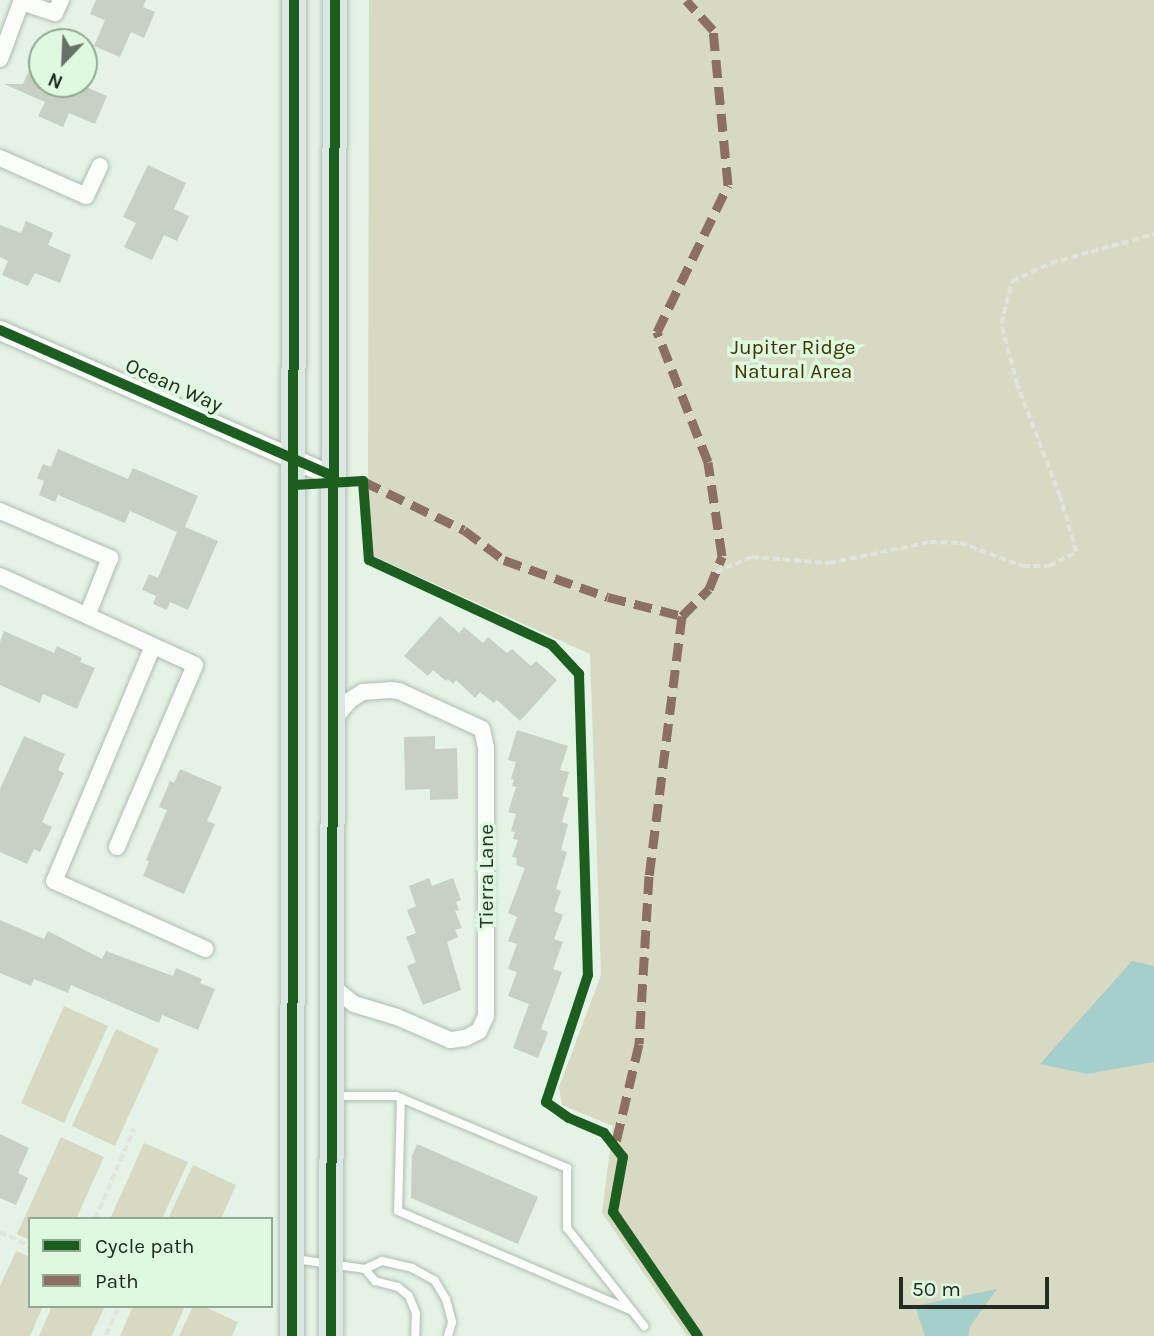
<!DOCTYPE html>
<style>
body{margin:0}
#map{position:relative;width:1154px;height:1336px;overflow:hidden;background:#e4f3e5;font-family:Karla,sans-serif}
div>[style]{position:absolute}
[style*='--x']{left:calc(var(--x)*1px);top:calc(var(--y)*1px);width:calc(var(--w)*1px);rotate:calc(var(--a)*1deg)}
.green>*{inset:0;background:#d7d9c3}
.water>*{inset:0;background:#a6cecb}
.building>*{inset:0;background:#c7d0c2}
.path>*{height:3.5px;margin-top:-1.75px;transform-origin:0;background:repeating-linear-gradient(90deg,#dfe4df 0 7px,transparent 0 10.5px)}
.roads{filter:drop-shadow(0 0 2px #afbbb0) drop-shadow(0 0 2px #afbbb0)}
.service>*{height:8px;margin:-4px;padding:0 4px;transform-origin:4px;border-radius:4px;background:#fbfdfb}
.minor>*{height:16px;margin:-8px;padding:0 8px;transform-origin:8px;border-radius:8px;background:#fbfdfb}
.tertiary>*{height:19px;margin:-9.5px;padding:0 9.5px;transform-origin:9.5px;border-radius:9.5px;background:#fbfdfb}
.primary>*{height:24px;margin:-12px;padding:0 12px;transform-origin:12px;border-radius:12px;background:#dbe7e2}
.quiet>*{height:9px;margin-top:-4.5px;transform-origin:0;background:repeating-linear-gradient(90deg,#8d6e63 0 18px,transparent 0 27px)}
.cycleway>*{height:10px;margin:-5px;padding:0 5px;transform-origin:5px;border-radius:5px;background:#1b5e20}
span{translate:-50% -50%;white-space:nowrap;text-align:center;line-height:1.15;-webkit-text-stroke:7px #def9df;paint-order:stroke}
.park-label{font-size:21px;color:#403300}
.street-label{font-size:21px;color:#222c22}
.legend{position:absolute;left:28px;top:1217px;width:245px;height:91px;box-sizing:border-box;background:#def9df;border:2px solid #93a793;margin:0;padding:9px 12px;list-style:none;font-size:21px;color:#222c22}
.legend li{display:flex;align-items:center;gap:14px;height:35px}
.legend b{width:35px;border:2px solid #93a793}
.north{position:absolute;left:28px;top:28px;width:70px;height:70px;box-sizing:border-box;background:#def9df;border:2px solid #93a793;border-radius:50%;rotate:203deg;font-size:19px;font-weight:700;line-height:28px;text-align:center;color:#222c22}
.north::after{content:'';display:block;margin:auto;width:24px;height:32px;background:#667266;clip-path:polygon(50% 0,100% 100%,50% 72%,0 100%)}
.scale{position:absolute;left:899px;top:1277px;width:150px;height:32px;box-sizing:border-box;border:4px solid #222c22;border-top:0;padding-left:9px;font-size:21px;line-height:24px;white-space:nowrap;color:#222c22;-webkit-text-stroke:5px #def9df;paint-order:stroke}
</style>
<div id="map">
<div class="green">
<i style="clip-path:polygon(369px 0,1154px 0,1154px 1336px,687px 1336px,602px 1213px,613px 1126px,562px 1105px,559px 1087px,601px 975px,590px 654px,371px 555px,368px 497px)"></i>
<i style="clip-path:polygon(64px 1006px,108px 1026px,64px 1123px,21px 1103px)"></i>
<i style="clip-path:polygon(116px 1029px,159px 1049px,115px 1146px,72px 1126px)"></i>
<i style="clip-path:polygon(61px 1137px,104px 1157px,76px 1219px,30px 1219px,30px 1240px,17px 1234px)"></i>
<i style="clip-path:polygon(144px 1143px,188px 1162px,162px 1219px,110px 1219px)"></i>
<i style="clip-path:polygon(193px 1165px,236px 1185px,221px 1219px,168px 1219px)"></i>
<i style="clip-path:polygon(16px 1251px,30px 1257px,30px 1306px,43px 1306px,30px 1336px,0 1336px,0 1286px)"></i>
<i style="clip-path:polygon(52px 1306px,105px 1306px,91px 1336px,39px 1336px)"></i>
<i style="clip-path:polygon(133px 1306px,185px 1306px,172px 1336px,120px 1336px)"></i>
<i style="clip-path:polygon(193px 1306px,203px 1306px,238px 1322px,232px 1336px,179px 1336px)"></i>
</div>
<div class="water">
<i style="clip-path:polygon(1132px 961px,1154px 966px,1154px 1062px,1087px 1074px,1040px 1064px)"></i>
<i style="clip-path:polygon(997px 1289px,971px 1325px,968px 1336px,925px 1336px,915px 1306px)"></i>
</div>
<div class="building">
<i style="clip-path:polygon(96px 0,146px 0,143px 7px,155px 12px,144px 38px,131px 32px,120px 57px,94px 46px,105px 20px,90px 14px)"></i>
<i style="clip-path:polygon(42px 41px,42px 84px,79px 84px,107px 96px,95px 124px,69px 113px,63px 127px,38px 116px,45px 102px,4px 84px,23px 84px)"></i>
<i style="clip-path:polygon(148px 165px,186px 183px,174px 209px,189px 216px,177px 241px,164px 235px,152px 260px,124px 247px,136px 223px,123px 217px)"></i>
<i style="clip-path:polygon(26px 221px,53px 233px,48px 245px,71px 255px,60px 283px,35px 273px,28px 286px,2px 275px,8px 261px,0 257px,0 225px,21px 233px)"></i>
<i style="clip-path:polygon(58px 449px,128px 479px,133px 468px,198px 496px,185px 527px,218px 541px,188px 610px,170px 602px,167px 610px,153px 604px,156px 596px,142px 590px,149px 574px,158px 578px,177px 532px,130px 511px,125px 523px,58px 495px,55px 502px,39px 495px,44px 481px,37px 478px,43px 464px,51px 467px)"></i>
<i style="clip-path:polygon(440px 616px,459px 633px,464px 627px,483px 643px,488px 637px,507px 653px,512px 649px,531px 666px,536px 661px,557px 680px,520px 721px,497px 700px,494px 703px,480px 692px,475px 698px,456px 680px,453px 684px,448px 679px,446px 681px,433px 670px,428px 676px,404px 656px)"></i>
<i style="clip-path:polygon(4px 631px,54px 653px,57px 646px,82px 658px,80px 662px,95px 668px,77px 709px,43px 694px,40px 703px,0 685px,0 642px)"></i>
<i style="clip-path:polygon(517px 730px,568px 746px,560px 770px,569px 772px,562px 796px,569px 798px,562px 822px,568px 824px,561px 850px,567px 852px,556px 889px,561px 891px,554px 911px,563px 915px,554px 939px,563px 942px,553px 969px,562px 972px,541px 1029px,548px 1032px,538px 1058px,513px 1048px,529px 1004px,508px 996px,517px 972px,508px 969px,517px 944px,508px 941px,517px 917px,508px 913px,525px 868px,516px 865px,517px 858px,512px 857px,518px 840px,513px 839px,515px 832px,511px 831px,516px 814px,508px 812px,516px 787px,512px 786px,514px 780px,511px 779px,516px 762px,508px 760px)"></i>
<i style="clip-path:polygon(24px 736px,65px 754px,58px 770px,64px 773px,42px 822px,52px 827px,40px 852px,34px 849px,27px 864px,0 852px,0 789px)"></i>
<i style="clip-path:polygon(435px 736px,435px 749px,457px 748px,458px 799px,430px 800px,430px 789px,405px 790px,404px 737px)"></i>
<i style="clip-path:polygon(180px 769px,222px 787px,207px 821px,215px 824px,184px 894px,143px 876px,149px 861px,146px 860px,167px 810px,159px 807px,170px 781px,174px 783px)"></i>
<i style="clip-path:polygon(429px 878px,432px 886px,453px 878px,461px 900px,456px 902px,459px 910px,455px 911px,462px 928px,455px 930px,458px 937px,447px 942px,461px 990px,423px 1005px,407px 966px,416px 962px,406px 937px,416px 933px,407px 910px,416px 906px,409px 886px)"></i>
<i style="clip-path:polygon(0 920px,44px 939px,48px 931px,102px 959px,106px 951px,173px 976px,176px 968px,202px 979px,200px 983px,215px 989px,198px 1030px,162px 1015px,159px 1023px,71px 985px,68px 993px,34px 979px,31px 986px,0 973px)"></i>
<i style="clip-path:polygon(0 1134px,29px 1148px,18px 1173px,28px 1178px,16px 1205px,0 1198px)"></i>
<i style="clip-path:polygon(417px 1144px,538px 1197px,518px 1244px,411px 1198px,412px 1156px)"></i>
</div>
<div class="path">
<i style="--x:355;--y:482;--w:8;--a:-7"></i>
<i style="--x:363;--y:481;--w:79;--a:85.7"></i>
<i style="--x:369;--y:560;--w:202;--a:24.9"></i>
<i style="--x:552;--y:645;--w:40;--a:47"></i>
<i style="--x:579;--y:674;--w:301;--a:88.3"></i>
<i style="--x:588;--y:975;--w:134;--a:108.3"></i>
<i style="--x:546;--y:1102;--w:28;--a:35"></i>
<i style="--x:569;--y:1118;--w:38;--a:23"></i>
<i style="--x:604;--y:1133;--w:31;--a:52"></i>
<i style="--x:623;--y:1157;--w:56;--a:100.3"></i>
<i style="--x:613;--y:1212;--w:150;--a:55.6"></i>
<i style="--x:716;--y:572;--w:39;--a:-23"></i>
<i style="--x:752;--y:557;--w:77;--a:4.5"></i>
<i style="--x:829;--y:563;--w:103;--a:-11.7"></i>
<i style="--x:930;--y:542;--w:30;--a:2"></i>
<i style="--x:960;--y:543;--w:67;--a:20.1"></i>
<i style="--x:1023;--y:566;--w:26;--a:0"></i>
<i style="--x:1049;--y:566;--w:30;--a:-27"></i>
<i style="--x:1076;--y:552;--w:57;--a:-106.2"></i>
<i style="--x:1060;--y:497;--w:120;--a:-111"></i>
<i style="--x:1017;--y:385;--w:63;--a:-104.7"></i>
<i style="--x:1001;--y:324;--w:44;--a:-75.7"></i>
<i style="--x:1012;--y:281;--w:43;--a:-24.8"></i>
<i style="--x:1051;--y:263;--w:107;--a:-15.7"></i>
<i style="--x:95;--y:1219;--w:98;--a:-66.6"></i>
<i style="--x:0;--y:1232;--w:33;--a:25"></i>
<i style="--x:106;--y:1335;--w:32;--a:-66"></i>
</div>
<div class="roads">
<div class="service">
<i style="--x:335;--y:1096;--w:61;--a:0"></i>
<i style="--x:396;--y:1096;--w:186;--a:22.8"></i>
<i style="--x:567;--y:1168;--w:60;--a:90"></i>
<i style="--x:567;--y:1228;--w:125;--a:51.8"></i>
<i style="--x:401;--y:1098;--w:113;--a:91.5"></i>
<i style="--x:398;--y:1211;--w:254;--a:23.1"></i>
<i style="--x:295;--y:1259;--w:71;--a:8.1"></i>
<i style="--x:365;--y:1269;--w:19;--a:-25"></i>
<i style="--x:382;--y:1261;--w:31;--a:13"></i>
<i style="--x:412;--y:1268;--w:26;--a:29"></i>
<i style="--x:435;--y:1281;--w:21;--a:59"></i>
<i style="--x:446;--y:1299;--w:24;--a:75"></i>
<i style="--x:452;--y:1322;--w:15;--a:106"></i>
<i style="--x:365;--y:1269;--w:16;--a:50"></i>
<i style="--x:375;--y:1281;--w:24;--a:15"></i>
<i style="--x:398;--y:1287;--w:14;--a:39"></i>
<i style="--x:409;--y:1296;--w:18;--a:68"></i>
<i style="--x:416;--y:1313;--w:23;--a:92"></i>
</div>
<div class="minor">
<i style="--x:21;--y:2;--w:36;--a:18"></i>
<i style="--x:55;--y:13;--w:14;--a:-65"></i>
<i style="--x:0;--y:59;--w:63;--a:-69.6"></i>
<i style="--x:0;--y:158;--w:94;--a:23.8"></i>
<i style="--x:86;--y:196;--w:33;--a:-65"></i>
<i style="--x:0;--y:511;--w:120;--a:23.1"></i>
<i style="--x:110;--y:558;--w:62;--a:111.6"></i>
<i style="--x:0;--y:576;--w:214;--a:24.5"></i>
<i style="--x:195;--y:665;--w:198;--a:113.2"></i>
<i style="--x:153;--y:646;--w:255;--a:112.8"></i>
<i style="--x:54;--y:881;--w:166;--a:24.2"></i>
<i style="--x:332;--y:721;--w:28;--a:-49"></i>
<i style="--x:350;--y:700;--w:15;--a:-32"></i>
<i style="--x:363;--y:692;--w:27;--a:-4"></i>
<i style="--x:390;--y:690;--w:9;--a:6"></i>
<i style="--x:399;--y:691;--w:91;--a:24.6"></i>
<i style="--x:482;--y:729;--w:19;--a:78"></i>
<i style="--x:486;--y:748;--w:268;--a:90"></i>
<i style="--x:486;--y:1016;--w:17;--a:115"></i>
<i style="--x:479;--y:1031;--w:16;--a:153"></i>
<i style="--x:465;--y:1038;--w:15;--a:172"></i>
<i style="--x:450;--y:1040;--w:58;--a:-156.5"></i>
<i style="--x:397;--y:1017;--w:45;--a:-163.2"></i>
<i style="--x:354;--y:1004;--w:28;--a:-141"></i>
</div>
<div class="tertiary">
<i style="--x:0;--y:330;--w:363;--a:23.7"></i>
</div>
<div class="primary">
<i style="--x:292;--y:1336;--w:1336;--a:-89.91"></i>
<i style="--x:331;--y:1336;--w:1336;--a:-89.83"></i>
</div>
</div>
<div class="quiet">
<i style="--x:363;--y:481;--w:112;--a:25.9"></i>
<i style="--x:464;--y:530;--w:50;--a:36.9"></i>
<i style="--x:504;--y:560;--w:110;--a:19.6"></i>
<i style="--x:608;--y:597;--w:76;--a:14.4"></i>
<i style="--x:682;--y:616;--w:262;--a:97.2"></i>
<i style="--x:649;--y:876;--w:168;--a:93.4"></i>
<i style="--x:639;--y:1044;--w:105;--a:103.2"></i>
<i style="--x:682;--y:616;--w:38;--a:-45"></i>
<i style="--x:709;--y:589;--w:35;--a:-68"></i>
<i style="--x:722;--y:556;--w:95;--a:-98.5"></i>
<i style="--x:708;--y:462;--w:140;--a:-111.4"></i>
<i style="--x:657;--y:332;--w:163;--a:-64.2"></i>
<i style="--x:728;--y:185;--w:156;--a:-95.5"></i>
<i style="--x:713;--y:30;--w:40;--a:-132"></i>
</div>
<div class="cycleway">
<i style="--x:0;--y:330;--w:363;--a:23.7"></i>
<i style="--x:294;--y:485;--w:69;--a:-3.3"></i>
<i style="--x:363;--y:481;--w:79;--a:85.7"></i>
<i style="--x:369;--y:560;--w:202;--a:24.9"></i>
<i style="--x:552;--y:645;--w:40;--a:47"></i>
<i style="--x:579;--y:674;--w:301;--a:88.3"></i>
<i style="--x:588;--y:975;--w:134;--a:108.3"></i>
<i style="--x:546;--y:1102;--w:28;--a:35"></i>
<i style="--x:569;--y:1118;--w:38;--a:23"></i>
<i style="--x:604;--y:1133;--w:31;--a:52"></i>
<i style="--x:623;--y:1157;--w:56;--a:100.3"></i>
<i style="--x:613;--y:1212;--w:150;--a:55.6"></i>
<i style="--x:292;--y:1336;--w:1336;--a:-89.91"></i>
<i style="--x:331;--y:1336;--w:1336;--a:-89.83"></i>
</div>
<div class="park-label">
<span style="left:793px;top:359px">Jupiter Ridge<br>Natural Area</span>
</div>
<div class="street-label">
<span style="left:174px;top:385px;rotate:24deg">Ocean Way</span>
<span style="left:486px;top:876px;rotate:-90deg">Tierra Lane</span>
</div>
<ul class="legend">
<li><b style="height:9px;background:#1b5e20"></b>Cycle path</li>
<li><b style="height:9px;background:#8d6e63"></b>Path</li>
</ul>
<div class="north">N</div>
<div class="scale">50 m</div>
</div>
